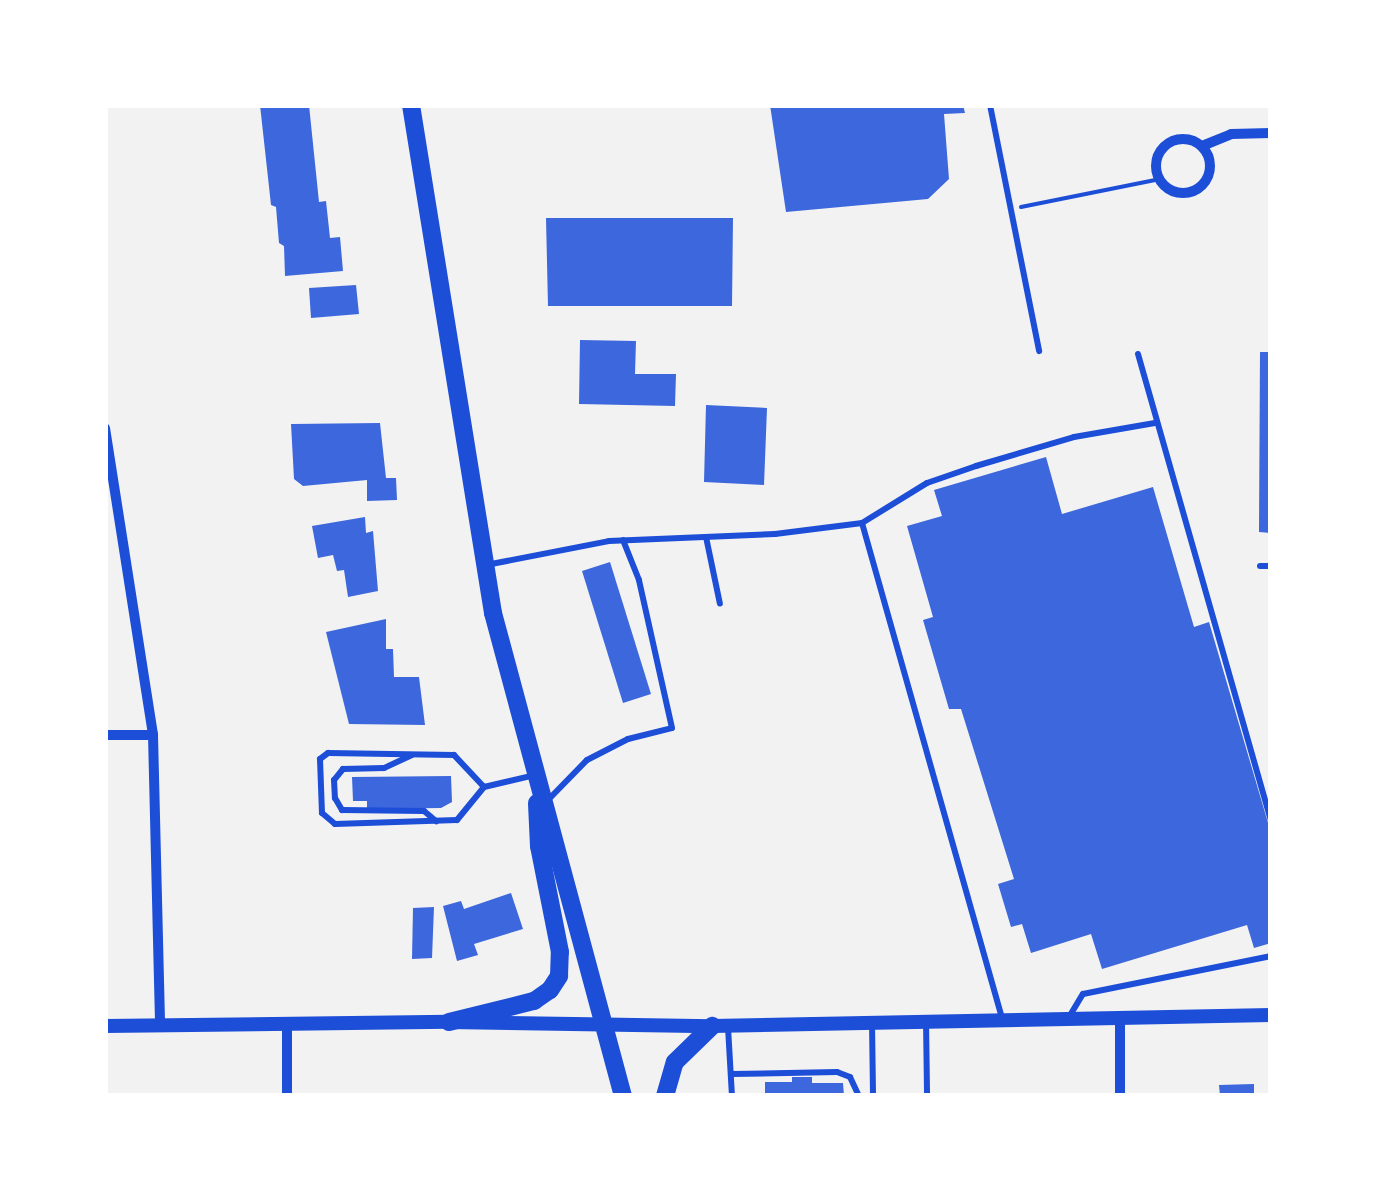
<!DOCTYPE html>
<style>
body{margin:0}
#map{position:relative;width:1376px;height:1201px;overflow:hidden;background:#f2f2f2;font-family:Manrope,sans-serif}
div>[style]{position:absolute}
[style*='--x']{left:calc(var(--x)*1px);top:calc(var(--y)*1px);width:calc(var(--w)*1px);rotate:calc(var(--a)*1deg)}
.building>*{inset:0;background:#3d67dc}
.path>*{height:4px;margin:-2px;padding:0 2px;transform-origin:2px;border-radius:2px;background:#1d4ed8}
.service>*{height:6px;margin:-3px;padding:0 3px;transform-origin:3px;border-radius:3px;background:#1d4ed8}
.minor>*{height:10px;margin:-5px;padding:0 5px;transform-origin:5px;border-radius:5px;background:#1d4ed8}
.minor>.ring{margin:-5px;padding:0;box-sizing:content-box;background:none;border:10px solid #1d4ed8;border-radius:50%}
.tertiary>*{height:14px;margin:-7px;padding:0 7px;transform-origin:7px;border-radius:7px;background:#1d4ed8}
.secondary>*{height:18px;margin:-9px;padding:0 9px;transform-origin:9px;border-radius:9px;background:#1d4ed8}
span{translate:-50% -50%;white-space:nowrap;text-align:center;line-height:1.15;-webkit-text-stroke:8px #fff;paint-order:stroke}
.frame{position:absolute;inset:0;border:108px solid #fff;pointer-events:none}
</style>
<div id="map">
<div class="building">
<i style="clip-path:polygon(260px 105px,309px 105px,319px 202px,326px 201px,330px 238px,340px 237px,343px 271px,285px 276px,284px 246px,279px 243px,276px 207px,271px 205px)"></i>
<i style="clip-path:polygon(770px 105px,963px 105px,965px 113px,944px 114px,949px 179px,928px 199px,786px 212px)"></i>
<i style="clip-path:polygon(546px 218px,733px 218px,732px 306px,548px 306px)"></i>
<i style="clip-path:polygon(356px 285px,359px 314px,311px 318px,309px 288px)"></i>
<i style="clip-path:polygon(580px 340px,636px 341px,635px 374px,676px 374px,675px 406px,579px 404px)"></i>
<i style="clip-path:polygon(1260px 352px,1271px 352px,1271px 533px,1259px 532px)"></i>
<i style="clip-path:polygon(706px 405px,767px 408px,764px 485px,704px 482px)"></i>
<i style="clip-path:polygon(380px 423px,386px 478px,396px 478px,397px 500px,367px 501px,367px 480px,303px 486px,294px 479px,291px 424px)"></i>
<i style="clip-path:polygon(1046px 457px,1062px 514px,1153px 487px,1194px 627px,1209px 622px,1271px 833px,1271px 943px,1254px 948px,1247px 925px,1102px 969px,1091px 934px,1031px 953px,1022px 924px,1011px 927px,998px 884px,1014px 879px,961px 709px,949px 709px,923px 620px,933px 617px,907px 526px,942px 516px,934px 490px)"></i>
<i style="clip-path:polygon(365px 517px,366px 533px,373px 531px,378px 591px,348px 597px,344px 570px,337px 571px,333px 555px,318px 558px,312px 526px)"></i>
<i style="clip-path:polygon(610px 562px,651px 694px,623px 703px,582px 571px)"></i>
<i style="clip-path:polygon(386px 619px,386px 649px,393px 649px,394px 677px,419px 677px,425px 725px,349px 724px,326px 632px)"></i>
<i style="clip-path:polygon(451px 776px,452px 802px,441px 808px,367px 809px,367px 801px,353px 801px,352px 777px)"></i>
<i style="clip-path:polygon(511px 893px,523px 929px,474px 944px,478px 955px,457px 961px,443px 906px,461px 901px,464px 909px)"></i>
<i style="clip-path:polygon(434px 907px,432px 958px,412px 959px,413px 908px)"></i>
<i style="clip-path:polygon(792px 1077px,812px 1077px,812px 1083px,843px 1083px,844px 1096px,765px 1096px,765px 1082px,792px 1082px)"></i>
<i style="clip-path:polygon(1254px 1084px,1254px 1096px,1220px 1096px,1219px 1085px)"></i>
</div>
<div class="path">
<i style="--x:1021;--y:207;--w:142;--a:-11.4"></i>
</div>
<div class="service">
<i style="--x:990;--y:105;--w:251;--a:78.7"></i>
<i style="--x:1138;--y:354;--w:485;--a:74.1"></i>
<i style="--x:862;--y:523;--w:76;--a:-31.6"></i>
<i style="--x:927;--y:483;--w:52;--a:-19.1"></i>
<i style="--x:976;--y:466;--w:102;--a:-16.5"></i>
<i style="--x:1074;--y:437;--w:82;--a:-9.8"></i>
<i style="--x:706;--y:537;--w:68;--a:78.2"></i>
<i style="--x:486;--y:565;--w:125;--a:-11"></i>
<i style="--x:609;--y:541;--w:166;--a:-2.4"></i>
<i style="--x:775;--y:534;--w:88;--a:-7.2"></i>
<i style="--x:862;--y:523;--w:514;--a:74.21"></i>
<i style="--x:1260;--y:566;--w:11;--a:0"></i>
<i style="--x:412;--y:755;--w:31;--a:155"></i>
<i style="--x:384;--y:768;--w:41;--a:178.6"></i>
<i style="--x:343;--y:769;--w:14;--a:129"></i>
<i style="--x:334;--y:780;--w:18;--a:87"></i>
<i style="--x:335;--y:798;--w:14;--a:60"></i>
<i style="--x:342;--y:810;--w:82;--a:0.7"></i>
<i style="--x:424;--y:811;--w:16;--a:40"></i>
<i style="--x:484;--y:787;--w:44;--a:-133.2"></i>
<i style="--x:454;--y:755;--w:126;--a:-179.1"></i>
<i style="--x:328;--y:753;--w:10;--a:143"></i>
<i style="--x:320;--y:759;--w:54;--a:87.9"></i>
<i style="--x:322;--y:813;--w:17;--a:40"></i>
<i style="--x:335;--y:824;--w:122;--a:-1.9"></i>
<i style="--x:457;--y:820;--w:43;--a:-50.7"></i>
<i style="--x:484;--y:787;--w:52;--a:-13.2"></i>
<i style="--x:547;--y:801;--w:57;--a:-45.7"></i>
<i style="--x:587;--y:760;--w:46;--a:-27.1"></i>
<i style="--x:628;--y:739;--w:45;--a:-14"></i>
<i style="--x:672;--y:728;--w:152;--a:-102.6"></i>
<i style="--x:639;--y:580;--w:43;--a:-111.8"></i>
<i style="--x:1069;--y:1017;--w:27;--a:-59"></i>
<i style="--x:1083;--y:994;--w:192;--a:-11.4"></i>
<i style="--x:926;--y:1020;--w:76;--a:89.2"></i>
<i style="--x:872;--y:1022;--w:74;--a:89.2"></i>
<i style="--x:728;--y:1027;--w:69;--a:86.7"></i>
<i style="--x:732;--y:1074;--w:105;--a:-1.1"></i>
<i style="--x:837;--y:1072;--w:14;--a:21"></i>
<i style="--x:850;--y:1077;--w:21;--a:65"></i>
</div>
<div class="minor">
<i class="ring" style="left:1156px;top:139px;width:44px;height:44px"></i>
<i style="--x:1202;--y:146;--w:31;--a:-22"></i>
<i style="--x:1231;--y:134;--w:40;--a:-1.4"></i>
<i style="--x:105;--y:428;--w:311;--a:81.1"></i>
<i style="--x:153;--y:735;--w:291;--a:88.6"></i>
<i style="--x:105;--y:735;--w:48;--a:0"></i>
<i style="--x:1120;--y:1018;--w:78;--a:90"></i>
<i style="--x:287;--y:1096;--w:73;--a:-90"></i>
</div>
<div class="tertiary">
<i style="--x:105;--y:1026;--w:344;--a:-0.7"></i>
<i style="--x:449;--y:1022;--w:263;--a:0.9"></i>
<i style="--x:712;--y:1026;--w:559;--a:-1.13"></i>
</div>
<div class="secondary">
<i style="--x:411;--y:105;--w:515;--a:80.83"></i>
<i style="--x:493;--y:613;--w:500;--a:74.94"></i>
<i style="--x:449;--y:1022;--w:88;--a:-13.9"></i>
<i style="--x:534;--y:1001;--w:19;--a:-35"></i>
<i style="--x:550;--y:990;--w:17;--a:-57"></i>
<i style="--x:559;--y:976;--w:24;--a:-88"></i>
<i style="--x:560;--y:952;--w:108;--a:-101.2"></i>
<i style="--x:539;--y:846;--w:43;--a:-92.7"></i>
<i style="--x:665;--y:1096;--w:35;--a:-74"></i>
<i style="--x:675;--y:1062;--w:52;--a:-44.2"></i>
</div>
<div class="frame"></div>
</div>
